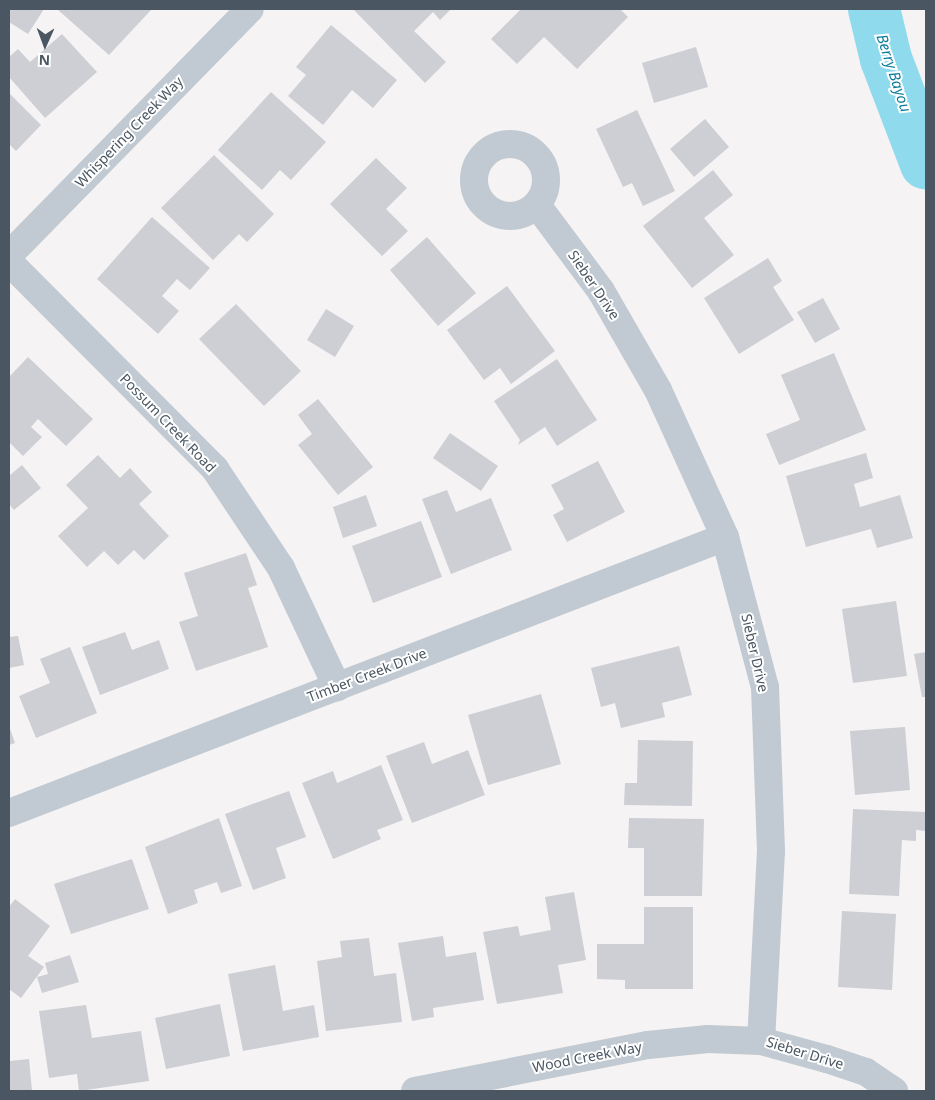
<!DOCTYPE html>
<style>
body{margin:0}
#map{position:relative;width:935px;height:1100px;overflow:hidden;background:#f5f3f3;font-family:"Noto Sans",sans-serif}
div>[style]{position:absolute}
[style*='--x']{left:calc(var(--x)*1px);top:calc(var(--y)*1px);width:calc(var(--w)*1px);rotate:calc(var(--a)*1deg)}
.river>*{height:52px;margin:-26px;padding:0 26px;transform-origin:26px;border-radius:26px;background:#90daee}
.building>*{inset:0;background:#cdcfd5}
.minor>*{height:28px;margin:-14px;padding:0 14px;transform-origin:14px;border-radius:14px;background:#c1cad2}
.minor>.ring{margin:-14px;padding:0;box-sizing:content-box;background:none;border:28px solid #c1cad2;border-radius:50%}
span{translate:-50% -50%;white-space:nowrap;text-align:center;line-height:1.15;-webkit-text-stroke:4px #fff;paint-order:stroke}
.street-label{font-size:14px;color:#4a5661}
.water-label{font-size:15px;color:#0c7c9b;font-style:italic}
.frame{position:absolute;inset:0;border:10px solid #4a5661;pointer-events:none}
.north{position:absolute;left:20px;top:20px;width:50px;height:50px;-webkit-text-stroke:4px #fff;paint-order:stroke;rotate:182deg;font-size:14px;font-weight:700;line-height:20px;text-align:center;color:#4a5661}
.north::after{content:'';display:block;margin:auto;width:18px;height:22px;background:#4a5661;clip-path:polygon(50% 0,100% 100%,50% 72%,0 100%)}
</style>
<div id="map">
<div class="river">
<i style="--x:874;--y:9;--w:51;--a:76.5"></i>
<i style="--x:886;--y:59;--w:112;--a:69.1"></i>
</div>
<div class="building">
<i style="clip-path:polygon(9px 9px,44px 9px,28px 34px,9px 22px)"></i>
<i style="clip-path:polygon(57px 9px,152px 9px,109px 55px)"></i>
<i style="clip-path:polygon(353px 9px,451px 9px,440px 20px,433px 12px,414px 31px,446px 62px,425px 83px)"></i>
<i style="clip-path:polygon(521px 9px,620px 9px,628px 17px,577px 69px,544px 37px,517px 64px,491px 39px)"></i>
<i style="clip-path:polygon(331px 25px,397px 80px,373px 108px,352px 90px,323px 125px,288px 96px,306px 75px,296px 67px)"></i>
<i style="clip-path:polygon(62px 34px,97px 72px,45px 118px,9px 77px,9px 57px,18px 49px,30px 62px)"></i>
<i style="clip-path:polygon(696px 47px,708px 87px,654px 103px,642px 63px)"></i>
<i style="clip-path:polygon(271px 92px,326px 142px,291px 180px,280px 170px,262px 190px,218px 150px)"></i>
<i style="clip-path:polygon(9px 93px,41px 125px,16px 151px,9px 144px)"></i>
<i style="clip-path:polygon(637px 110px,675px 191px,643px 206px,632px 183px,623px 187px,596px 129px)"></i>
<i style="clip-path:polygon(705px 119px,729px 147px,694px 177px,670px 149px)"></i>
<i style="clip-path:polygon(214px 155px,274px 214px,247px 242px,239px 234px,213px 260px,161px 208px)"></i>
<i style="clip-path:polygon(376px 158px,407px 188px,386px 209px,408px 231px,382px 256px,330px 204px)"></i>
<i style="clip-path:polygon(713px 170px,733px 195px,704px 218px,734px 255px,692px 288px,643px 226px)"></i>
<i style="clip-path:polygon(152px 217px,210px 268px,190px 290px,177px 279px,162px 296px,179px 311px,158px 334px,97px 279px)"></i>
<i style="clip-path:polygon(427px 237px,476px 293px,438px 326px,390px 270px)"></i>
<i style="clip-path:polygon(768px 258px,782px 281px,773px 287px,794px 320px,739px 354px,704px 298px)"></i>
<i style="clip-path:polygon(507px 286px,555px 351px,511px 384px,500px 368px,484px 380px,447px 330px)"></i>
<i style="clip-path:polygon(823px 298px,840px 329px,815px 343px,797px 312px)"></i>
<i style="clip-path:polygon(236px 304px,301px 371px,264px 406px,199px 339px)"></i>
<i style="clip-path:polygon(326px 309px,354px 326px,335px 357px,307px 340px)"></i>
<i style="clip-path:polygon(834px 353px,866px 430px,779px 465px,766px 434px,800px 420px,781px 375px)"></i>
<i style="clip-path:polygon(28px 357px,93px 419px,66px 446px,38px 419px,31px 427px,42px 437px,23px 456px,9px 442px,9px 377px)"></i>
<i style="clip-path:polygon(557px 359px,597px 420px,557px 446px,545px 427px,518px 445px,520px 440px,494px 401px)"></i>
<i style="clip-path:polygon(318px 399px,373px 467px,338px 495px,298px 445px,312px 434px,298px 415px)"></i>
<i style="clip-path:polygon(450px 433px,498px 466px,481px 491px,433px 458px)"></i>
<i style="clip-path:polygon(866px 453px,873px 478px,854px 484px,860px 507px,900px 495px,913px 538px,877px 548px,871px 529px,806px 547px,786px 476px)"></i>
<i style="clip-path:polygon(98px 455px,120px 478px,130px 468px,152px 492px,139px 504px,169px 536px,144px 560px,134px 550px,118px 565px,104px 551px,87px 567px,58px 536px,88px 508px,66px 485px)"></i>
<i style="clip-path:polygon(598px 461px,625px 512px,567px 542px,553px 515px,564px 509px,551px 485px)"></i>
<i style="clip-path:polygon(22px 465px,41px 488px,14px 510px,9px 504px,9px 476px)"></i>
<i style="clip-path:polygon(447px 490px,456px 512px,491px 498px,512px 550px,451px 574px,422px 499px)"></i>
<i style="clip-path:polygon(366px 495px,377px 526px,343px 538px,333px 507px)"></i>
<i style="clip-path:polygon(421px 521px,442px 577px,373px 603px,352px 546px)"></i>
<i style="clip-path:polygon(246px 553px,257px 585px,248px 588px,268px 647px,196px 671px,179px 622px,198px 616px,184px 573px)"></i>
<i style="clip-path:polygon(896px 601px,907px 676px,853px 683px,842px 609px)"></i>
<i style="clip-path:polygon(125px 632px,132px 650px,159px 640px,169px 669px,100px 695px,82px 647px)"></i>
<i style="clip-path:polygon(18px 636px,24px 665px,9px 668px,9px 637px)"></i>
<i style="clip-path:polygon(679px 646px,692px 695px,662px 703px,665px 717px,621px 728px,615px 703px,601px 707px,591px 668px)"></i>
<i style="clip-path:polygon(70px 647px,97px 713px,36px 738px,19px 696px,50px 683px,40px 659px)"></i>
<i style="clip-path:polygon(926px 652px,926px 697px,922px 697px,914px 654px)"></i>
<i style="clip-path:polygon(541px 694px,561px 764px,488px 785px,468px 715px)"></i>
<i style="clip-path:polygon(9px 726px,15px 743px,9px 745px)"></i>
<i style="clip-path:polygon(905px 727px,910px 790px,855px 795px,850px 731px)"></i>
<i style="clip-path:polygon(638px 740px,693px 741px,692px 806px,624px 805px,625px 783px,637px 783px)"></i>
<i style="clip-path:polygon(424px 742px,432px 764px,468px 750px,485px 795px,412px 823px,386px 756px)"></i>
<i style="clip-path:polygon(381px 765px,403px 820px,377px 830px,381px 839px,333px 859px,302px 783px,333px 771px,337px 783px)"></i>
<i style="clip-path:polygon(289px 791px,306px 837px,276px 848px,286px 878px,253px 890px,225px 814px)"></i>
<i style="clip-path:polygon(853px 809px,926px 812px,926px 831px,916px 830px,916px 841px,902px 840px,899px 896px,849px 894px)"></i>
<i style="clip-path:polygon(219px 818px,242px 886px,221px 893px,217px 882px,194px 890px,198px 903px,168px 914px,145px 847px)"></i>
<i style="clip-path:polygon(629px 818px,704px 819px,702px 896px,644px 896px,644px 848px,628px 848px)"></i>
<i style="clip-path:polygon(132px 859px,149px 909px,71px 934px,54px 884px)"></i>
<i style="clip-path:polygon(574px 892px,586px 960px,558px 965px,563px 993px,497px 1004px,483px 932px,518px 926px,520px 936px,551px 930px,545px 897px)"></i>
<i style="clip-path:polygon(15px 899px,50px 926px,28px 956px,44px 967px,21px 998px,9px 989px,9px 907px)"></i>
<i style="clip-path:polygon(644px 907px,693px 907px,693px 989px,625px 989px,625px 980px,597px 979px,597px 944px,644px 944px)"></i>
<i style="clip-path:polygon(842px 911px,896px 914px,892px 990px,838px 987px)"></i>
<i style="clip-path:polygon(443px 936px,446px 957px,476px 952px,484px 1000px,433px 1008px,434px 1017px,412px 1021px,398px 943px)"></i>
<i style="clip-path:polygon(369px 938px,374px 976px,396px 973px,402px 1022px,326px 1031px,317px 961px,342px 957px,340px 941px)"></i>
<i style="clip-path:polygon(70px 955px,79px 982px,42px 993px,37px 977px,48px 974px,45px 963px)"></i>
<i style="clip-path:polygon(275px 965px,283px 1011px,314px 1005px,319px 1037px,243px 1051px,228px 974px)"></i>
<i style="clip-path:polygon(220px 1004px,230px 1056px,166px 1069px,155px 1018px)"></i>
<i style="clip-path:polygon(86px 1005px,92px 1038px,141px 1031px,149px 1081px,79px 1091px,77px 1074px,49px 1078px,39px 1011px)"></i>
<i style="clip-path:polygon(29px 1059px,32px 1091px,9px 1091px,9px 1061px)"></i>
</div>
<div class="minor">
<i class="ring" style="left:474px;top:144px;width:44px;height:44px"></i>
<i style="--x:537;--y:205;--w:107;--a:53.3"></i>
<i style="--x:601;--y:291;--w:114;--a:60.1"></i>
<i style="--x:658;--y:390;--w:162;--a:65.5"></i>
<i style="--x:725;--y:537;--w:155;--a:75.1"></i>
<i style="--x:765;--y:687;--w:164;--a:87.9"></i>
<i style="--x:771;--y:851;--w:190;--a:93"></i>
<i style="--x:9;--y:255;--w:344;--a:-45.6"></i>
<i style="--x:9;--y:262;--w:292;--a:45.1"></i>
<i style="--x:215;--y:469;--w:119;--a:56.3"></i>
<i style="--x:281;--y:568;--w:132;--a:64.8"></i>
<i style="--x:9;--y:813;--w:767;--a:-21.08"></i>
<i style="--x:415;--y:1091;--w:237;--a:-11.2"></i>
<i style="--x:648;--y:1045;--w:60;--a:-5.7"></i>
<i style="--x:708;--y:1039;--w:53;--a:2.2"></i>
<i style="--x:761;--y:1041;--w:68;--a:15.3"></i>
<i style="--x:827;--y:1059;--w:41;--a:18.4"></i>
<i style="--x:866;--y:1072;--w:34;--a:34"></i>
</div>
<div class="street-label">
<span style="left:129px;top:132px;rotate:-46deg">Whispering Creek Way</span>
<span style="left:594px;top:285px;rotate:56deg">Sieber Drive</span>
<span style="left:168px;top:423px;rotate:46deg">Possum Creek Road</span>
<span style="left:755px;top:653px;rotate:77deg">Sieber Drive</span>
<span style="left:367px;top:675px;rotate:-21deg">Timber Creek Drive</span>
<span style="left:805px;top:1053px;rotate:17deg">Sieber Drive</span>
<span style="left:587px;top:1057px;rotate:-11deg">Wood Creek Way</span>
</div>
<div class="water-label">
<span style="left:894px;top:73px;rotate:72deg">Berry Bayou</span>
</div>
<div class="frame"></div>
<div class="north">N</div>
</div>
